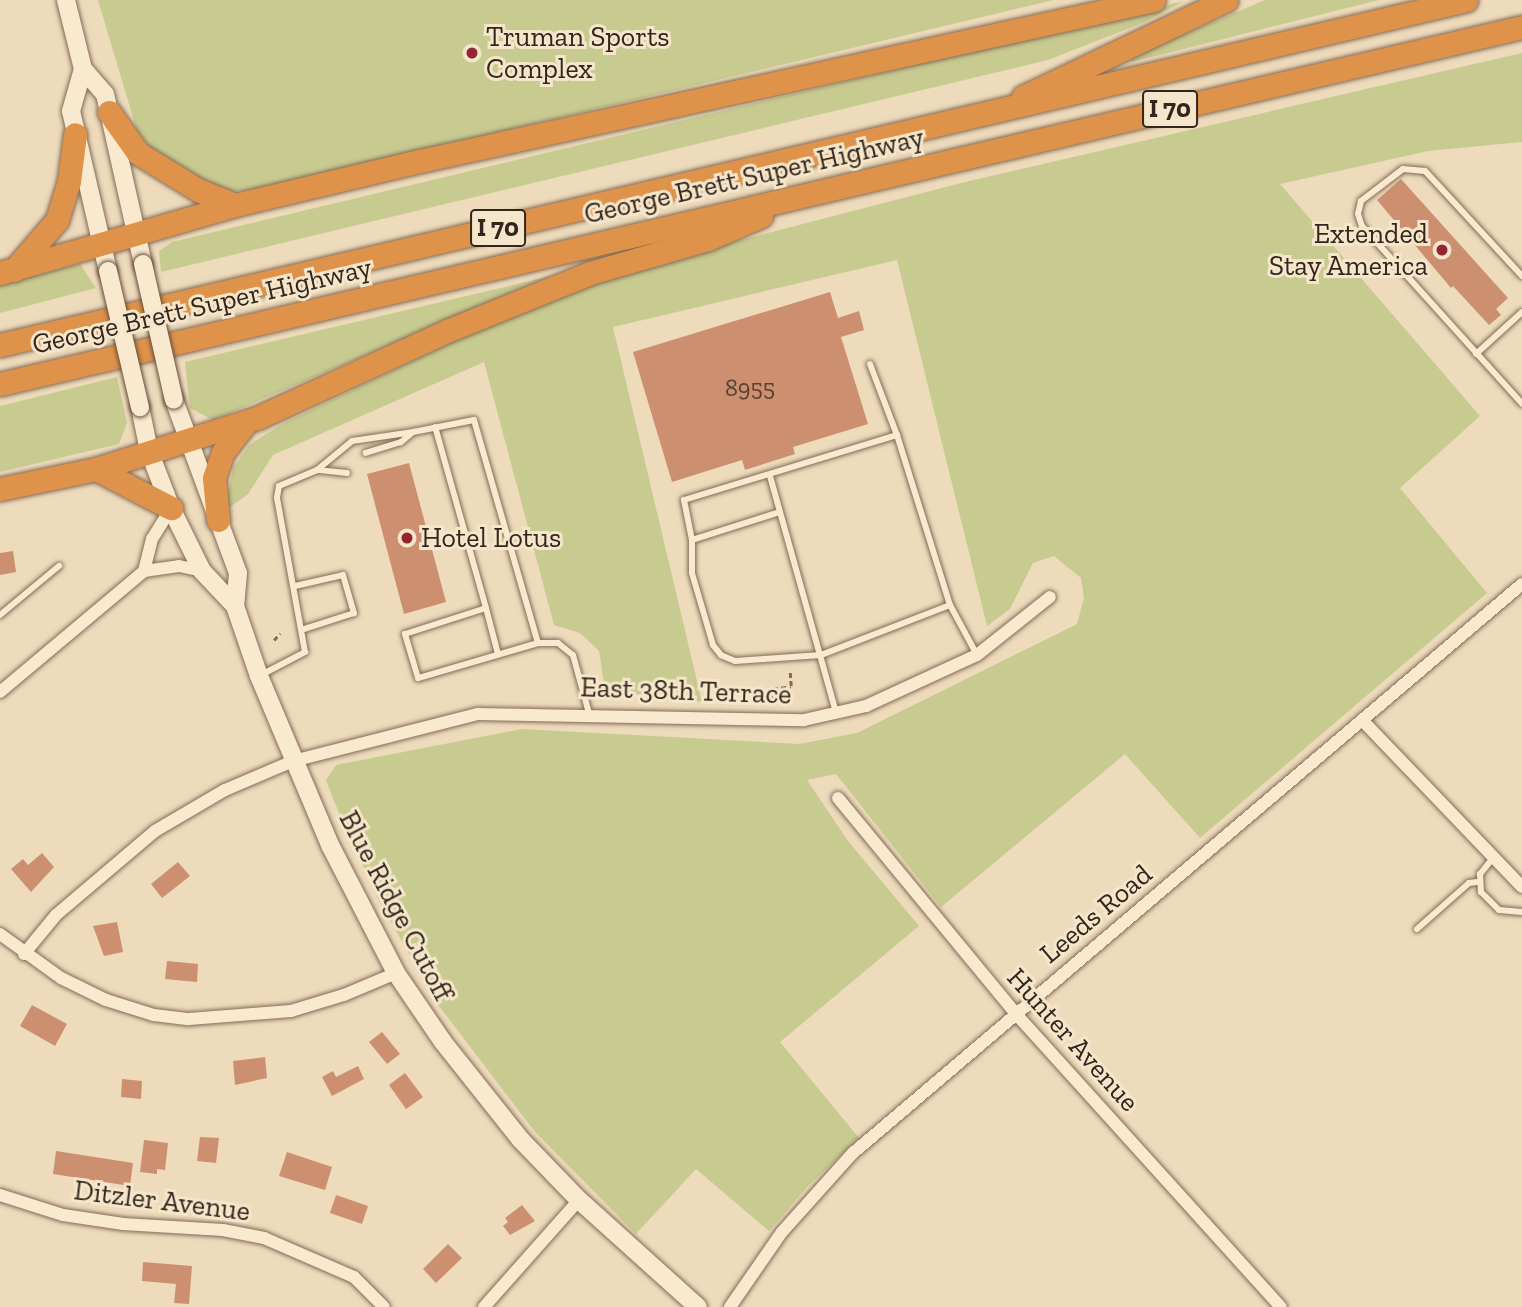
<!DOCTYPE html>
<style>
body{margin:0}
#map{position:relative;width:1522px;height:1307px;overflow:hidden;background:#eddbbc;font-family:"Zilla Slab",serif}
div>[style]{position:absolute}
[style*='--x']{left:calc(var(--x)*1px);top:calc(var(--y)*1px);width:calc(var(--w)*1px);rotate:calc(var(--a)*1deg)}
.green>*{inset:0;background:#c8cb90}
.building>*{inset:0;background:#cc9071}
.path>*{height:2.5px;margin-top:-1.25px;transform-origin:0;background:repeating-linear-gradient(90deg,#846b56 0 5px,transparent 0 8.5px)}
.roads{filter:drop-shadow(0 0 2px #846b56) drop-shadow(0 0 2px #846b56)}
.lane>*{height:6px;margin:-3px;padding:0 3px;transform-origin:3px;border-radius:3px;background:#f8e9cf}
.street>*{height:12px;margin:-6px;padding:0 6px;transform-origin:6px;border-radius:6px;background:#f8e9cf}
.secondary>*{height:18px;margin:-9px;padding:0 9px;transform-origin:9px;border-radius:9px;background:#f8e9cf}
.highway>*{height:23px;margin:-11.5px;padding:0 11.5px;transform-origin:11.5px;border-radius:11.5px;background:#df924a}
.bridges{filter:drop-shadow(0 0 2px #664c39) drop-shadow(0 0 2px #664c39)}
.secondary-bridge>*{height:18px;margin:-9px;padding:0 9px;transform-origin:9px;border-radius:9px;background:#f8e9cf}
.dots>*{width:19px;height:19px;translate:-50% -50%;box-sizing:border-box;border:4px solid #f5e6cb;border-radius:50%}
span{translate:-50% -50%;white-space:nowrap;text-align:center;line-height:1.15;-webkit-text-stroke:6px #f5e6cb;paint-order:stroke}
.number-label{font-size:24px;color:#594030}
.number-label span{-webkit-text-stroke-width:0}
.shield-label span{padding:2px 5px;background:#f5e6cb;border:2px solid;border-radius:5px;-webkit-text-stroke-width:0}
.shield-label{font-size:26px;color:#33251b;font-weight:700}
.poi-label{font-size:28px;color:#33251b}
.left{translate:0 -50%;text-align:left}
.right{translate:-100% -50%;text-align:right}
.street-label{font-size:28px;color:#33251b}
</style>
<div id="map">
<div class="green">
<i style="clip-path:polygon(98px 0,1054px 0,318px 175px,252px 190px,222px 192px,157px 156px,137px 131px)"></i>
<i style="clip-path:polygon(1265px 0,1379px 0,1132px 62px,1130px 57px)"></i>
<i style="clip-path:polygon(1184px 1px,1145px 22px,1048px 60px,161px 272px,159px 251px,172px 242px)"></i>
<i style="clip-path:polygon(1522px 53px,1522px 142px,1428px 151px,1280px 184px,1480px 416px,1400px 488px,1487px 593px,1200px 838px,1125px 754px,941px 907px,836px 774px,807px 780px,848px 841px,919px 926px,780px 1042px,859px 1138px,808px 1186px,769px 1231px,696px 1169px,636px 1234px,535px 1132px,439px 1006px,379px 901px,333px 799px,326px 780px,336px 765px,522px 729px,799px 744px,857px 733px,1077px 624px,1084px 598px,1081px 578px,1054px 556px,1033px 563px,1010px 609px,987px 626px,897px 260px,613px 327px,702px 702px,605px 690px,599px 651px,580px 633px,554px 625px,484px 362px,273px 455px,248px 494px,225px 511px,233px 468px,249px 445px,282px 424px,552px 294px,671px 258px,965px 182px)"></i>
<i style="clip-path:polygon(80px 264px,96px 288px,0 313px,0 284px)"></i>
<i style="clip-path:polygon(551px 276px,213px 420px,190px 408px,185px 362px)"></i>
<i style="clip-path:polygon(117px 377px,127px 423px,119px 444px,0 472px,0 406px)"></i>
</div>
<div class="building">
<i style="clip-path:polygon(1401px 179px,1508px 298px,1496px 309px,1501px 315px,1489px 325px,1453px 286px,1451px 288px,1377px 200px)"></i>
<i style="clip-path:polygon(830px 292px,838px 318px,859px 311px,864px 330px,841px 337px,868px 424px,793px 447px,795px 454px,745px 470px,742px 460px,672px 482px,633px 352px)"></i>
<i style="clip-path:polygon(409px 463px,446px 602px,404px 614px,367px 474px)"></i>
<i style="clip-path:polygon(13px 551px,16px 572px,0 575px,0 553px)"></i>
<i style="clip-path:polygon(42px 853px,54px 867px,31px 892px,11px 869px,23px 859px,28px 865px)"></i>
<i style="clip-path:polygon(178px 862px,190px 876px,162px 898px,151px 884px)"></i>
<i style="clip-path:polygon(117px 922px,123px 952px,104px 956px,93px 926px)"></i>
<i style="clip-path:polygon(167px 961px,198px 964px,197px 982px,165px 979px)"></i>
<i style="clip-path:polygon(32px 1005px,67px 1024px,55px 1046px,20px 1026px)"></i>
<i style="clip-path:polygon(382px 1032px,400px 1054px,387px 1064px,369px 1042px)"></i>
<i style="clip-path:polygon(265px 1057px,267px 1078px,235px 1085px,233px 1061px)"></i>
<i style="clip-path:polygon(358px 1066px,364px 1079px,332px 1096px,322px 1077px,333px 1071px,336px 1077px)"></i>
<i style="clip-path:polygon(405px 1073px,423px 1097px,406px 1109px,389px 1085px)"></i>
<i style="clip-path:polygon(122px 1079px,142px 1081px,141px 1099px,121px 1097px)"></i>
<i style="clip-path:polygon(200px 1137px,219px 1138px,216px 1163px,197px 1161px)"></i>
<i style="clip-path:polygon(144px 1140px,168px 1143px,165px 1170px,157px 1169px,157px 1174px,140px 1172px)"></i>
<i style="clip-path:polygon(56px 1151px,133px 1163px,130px 1186px,53px 1174px)"></i>
<i style="clip-path:polygon(287px 1152px,332px 1167px,325px 1190px,279px 1176px)"></i>
<i style="clip-path:polygon(336px 1195px,368px 1206px,362px 1224px,330px 1213px)"></i>
<i style="clip-path:polygon(522px 1205px,535px 1221px,510px 1235px,503px 1226px,508px 1222px,505px 1218px)"></i>
<i style="clip-path:polygon(448px 1244px,462px 1258px,436px 1283px,423px 1269px)"></i>
<i style="clip-path:polygon(143px 1262px,192px 1266px,189px 1304px,174px 1303px,176px 1284px,142px 1281px)"></i>
</div>
<div class="path">
<i style="--x:274;--y:640;--w:9;--a:-49"></i>
<i style="--x:773;--y:701;--w:12;--a:-90"></i>
<i style="--x:773;--y:689;--w:18;--a:-9"></i>
<i style="--x:791;--y:686;--w:16;--a:-94"></i>
</div>
<div class="roads">
<div class="lane">
<i style="--x:1522;--y:276;--w:143;--a:-132.7"></i>
<i style="--x:1425;--y:171;--w:22;--a:-175"></i>
<i style="--x:1403;--y:169;--w:53;--a:142.7"></i>
<i style="--x:1361;--y:201;--w:13;--a:103"></i>
<i style="--x:1358;--y:214;--w:13;--a:72"></i>
<i style="--x:1362;--y:226;--w:239;--a:48"></i>
<i style="--x:1476;--y:354;--w:62;--a:-42.4"></i>
<i style="--x:870;--y:364;--w:76;--a:69.2"></i>
<i style="--x:413;--y:432;--w:62;--a:-11.1"></i>
<i style="--x:474;--y:420;--w:232;--a:74"></i>
<i style="--x:538;--y:643;--w:125;--a:163.7"></i>
<i style="--x:418;--y:678;--w:46;--a:-106.5"></i>
<i style="--x:405;--y:634;--w:85;--a:-17.8"></i>
<i style="--x:486;--y:608;--w:188;--a:-105.7"></i>
<i style="--x:347;--y:473;--w:30;--a:-174"></i>
<i style="--x:317;--y:470;--w:45;--a:-39.6"></i>
<i style="--x:352;--y:441;--w:62;--a:-8.4"></i>
<i style="--x:413;--y:432;--w:16;--a:140"></i>
<i style="--x:401;--y:442;--w:37;--a:163"></i>
<i style="--x:770;--y:476;--w:246;--a:74.4"></i>
<i style="--x:692;--y:540;--w:92;--a:-17.7"></i>
<i style="--x:295;--y:586;--w:49;--a:-12.9"></i>
<i style="--x:343;--y:575;--w:40;--a:74"></i>
<i style="--x:354;--y:613;--w:52;--a:162.3"></i>
<i style="--x:950;--y:605;--w:138;--a:158.8"></i>
<i style="--x:821;--y:655;--w:86;--a:176"></i>
<i style="--x:735;--y:661;--w:15;--a:-157"></i>
<i style="--x:721;--y:655;--w:13;--a:-129"></i>
<i style="--x:713;--y:645;--w:75;--a:-106.3"></i>
<i style="--x:692;--y:573;--w:33;--a:-90"></i>
<i style="--x:692;--y:540;--w:41;--a:-101.3"></i>
<i style="--x:684;--y:500;--w:223;--a:-17"></i>
<i style="--x:897;--y:435;--w:178;--a:72.7"></i>
<i style="--x:950;--y:605;--w:57;--a:61.6"></i>
<i style="--x:486;--y:608;--w:48;--a:75.4"></i>
<i style="--x:0;--y:615;--w:77;--a:-39.7"></i>
<i style="--x:538;--y:643;--w:20;--a:0"></i>
<i style="--x:558;--y:643;--w:19;--a:39"></i>
<i style="--x:573;--y:655;--w:60;--a:74.6"></i>
<i style="--x:261;--y:675;--w:50;--a:-27.6"></i>
<i style="--x:305;--y:652;--w:157;--a:-100.3"></i>
<i style="--x:277;--y:498;--w:12;--a:-81"></i>
<i style="--x:279;--y:486;--w:41;--a:-22.8"></i>
<i style="--x:1493;--y:858;--w:21;--a:129"></i>
<i style="--x:1480;--y:874;--w:18;--a:87"></i>
<i style="--x:1481;--y:892;--w:25;--a:45"></i>
<i style="--x:1499;--y:910;--w:23;--a:5"></i>
<i style="--x:1417;--y:929;--w:69;--a:-41.5"></i>
<i style="--x:1469;--y:883;--w:8;--a:-7"></i>
</div>
<div class="street">
<i style="--x:144;--y:571;--w:33;--a:-76"></i>
<i style="--x:152;--y:539;--w:36;--a:-58"></i>
<i style="--x:0;--y:692;--w:188;--a:-40"></i>
<i style="--x:144;--y:571;--w:35;--a:-8"></i>
<i style="--x:179;--y:566;--w:24;--a:12"></i>
<i style="--x:1362;--y:720;--w:231;--a:46.2"></i>
<i style="--x:838;--y:798;--w:280;--a:50.5"></i>
<i style="--x:1016;--y:1014;--w:395;--a:47.9"></i>
<i style="--x:0;--y:934;--w:75;--a:35.8"></i>
<i style="--x:61;--y:978;--w:50;--a:26.1"></i>
<i style="--x:106;--y:1000;--w:50;--a:17.4"></i>
<i style="--x:154;--y:1015;--w:35;--a:7"></i>
<i style="--x:189;--y:1019;--w:102;--a:-4.5"></i>
<i style="--x:291;--y:1011;--w:55;--a:-16.8"></i>
<i style="--x:344;--y:995;--w:56;--a:-22.9"></i>
<i style="--x:24;--y:954;--w:50;--a:-50.6"></i>
<i style="--x:56;--y:915;--w:130;--a:-40.3"></i>
<i style="--x:155;--y:831;--w:81;--a:-30.4"></i>
<i style="--x:225;--y:790;--w:74;--a:-23.1"></i>
<i style="--x:293;--y:761;--w:191;--a:-14.3"></i>
<i style="--x:478;--y:714;--w:326;--a:1.1"></i>
<i style="--x:804;--y:720;--w:64;--a:-12.7"></i>
<i style="--x:866;--y:706;--w:122;--a:-24.7"></i>
<i style="--x:977;--y:655;--w:93;--a:-38.5"></i>
<i style="--x:0;--y:1195;--w:66;--a:17.6"></i>
<i style="--x:63;--y:1215;--w:61;--a:8.5"></i>
<i style="--x:123;--y:1224;--w:100;--a:3.4"></i>
<i style="--x:223;--y:1230;--w:42;--a:11"></i>
<i style="--x:264;--y:1238;--w:98;--a:23.4"></i>
<i style="--x:354;--y:1277;--w:42;--a:45"></i>
<i style="--x:484;--y:1307;--w:143;--a:-48.4"></i>
<i style="--x:730;--y:1307;--w:91;--a:-55.3"></i>
<i style="--x:782;--y:1232;--w:106;--a:-48.1"></i>
<i style="--x:853;--y:1153;--w:878;--a:-40.38"></i>
</div>
<div class="secondary">
<i style="--x:66;--y:0;--w:71;--a:76.2"></i>
<i style="--x:83;--y:69;--w:33;--a:49"></i>
<i style="--x:105;--y:94;--w:174;--a:77.4"></i>
<i style="--x:83;--y:69;--w:44;--a:105.9"></i>
<i style="--x:71;--y:111;--w:164;--a:77"></i>
<i style="--x:174;--y:400;--w:184;--a:69.7"></i>
<i style="--x:238;--y:573;--w:33;--a:95"></i>
<i style="--x:235;--y:606;--w:74;--a:71.1"></i>
<i style="--x:259;--y:676;--w:183;--a:67.2"></i>
<i style="--x:330;--y:845;--w:144;--a:62.7"></i>
<i style="--x:396;--y:973;--w:83;--a:55.7"></i>
<i style="--x:443;--y:1042;--w:125;--a:51.5"></i>
<i style="--x:521;--y:1140;--w:83;--a:46"></i>
<i style="--x:579;--y:1200;--w:160;--a:42"></i>
<i style="--x:140;--y:407;--w:45;--a:78.4"></i>
<i style="--x:149;--y:451;--w:61;--a:68.9"></i>
<i style="--x:171;--y:508;--w:70;--a:63.8"></i>
<i style="--x:202;--y:571;--w:48;--a:46.7"></i>
</div>
<div class="highway">
<i style="--x:1023;--y:97;--w:225;--a:-25.5"></i>
<i style="--x:109;--y:112;--w:50;--a:54.7"></i>
<i style="--x:138;--y:153;--w:70;--a:31.7"></i>
<i style="--x:198;--y:190;--w:40;--a:22"></i>
<i style="--x:14;--y:270;--w:66;--a:-49.3"></i>
<i style="--x:57;--y:220;--w:41;--a:-72.9"></i>
<i style="--x:69;--y:181;--w:47;--a:-82.7"></i>
<i style="--x:0;--y:273;--w:245;--a:-16.1"></i>
<i style="--x:235;--y:205;--w:190;--a:-13.4"></i>
<i style="--x:420;--y:161;--w:751;--a:-12.37"></i>
<i style="--x:0;--y:345;--w:1506;--a:-13.24"></i>
<i style="--x:0;--y:384;--w:1563;--a:-13.2"></i>
<i style="--x:96;--y:469;--w:85;--a:27.5"></i>
<i style="--x:0;--y:489;--w:98;--a:-11.8"></i>
<i style="--x:96;--y:469;--w:169;--a:-17.6"></i>
<i style="--x:257;--y:418;--w:211;--a:-24.6"></i>
<i style="--x:449;--y:330;--w:152;--a:-22"></i>
<i style="--x:590;--y:273;--w:123;--a:-16.1"></i>
<i style="--x:708;--y:239;--w:58;--a:-23.5"></i>
<i style="--x:218;--y:520;--w:42;--a:-95.4"></i>
<i style="--x:214;--y:478;--w:28;--a:-71"></i>
<i style="--x:223;--y:452;--w:39;--a:-52"></i>
</div>
</div>
<div class="bridges">
<div class="secondary-bridge">
<i style="--x:143;--y:264;--w:139;--a:77.2"></i>
<i style="--x:108;--y:271;--w:140;--a:76.8"></i>
</div>
</div>
<div class="dots">
<i style="left:472px;top:53px;background:#93262f"></i>
<i style="left:1442px;top:250px;background:#93262f"></i>
<i style="left:407px;top:538px;background:#93262f"></i>
</div>
<div class="number-label">
<span style="left:750px;top:388px">8955</span>
</div>
<div class="shield-label">
<span style="left:1170px;top:109px">I 70</span>
<span style="left:498px;top:228px">I 70</span>
</div>
<div class="poi-label">
<span class="left" style="left:486px;top:53px">Truman Sports<br>Complex</span>
<span class="right" style="left:1428px;top:250px">Extended<br>Stay America</span>
<span class="left" style="left:421px;top:538px">Hotel Lotus</span>
</div>
<div class="street-label">
<span style="left:754px;top:176px;rotate:-13deg">George Brett Super Highway</span>
<span style="left:202px;top:306px;rotate:-13deg">George Brett Super Highway</span>
<span style="left:686px;top:691px;rotate:2deg">East 38th Terrace</span>
<span style="left:396px;top:906px;rotate:62deg">Blue Ridge Cutoff</span>
<span style="left:1096px;top:914px;rotate:-40deg">Leeds Road</span>
<span style="left:1073px;top:1040px;rotate:48deg">Hunter Avenue</span>
<span style="left:162px;top:1201px;rotate:7deg">Ditzler Avenue</span>
</div>
</div>
